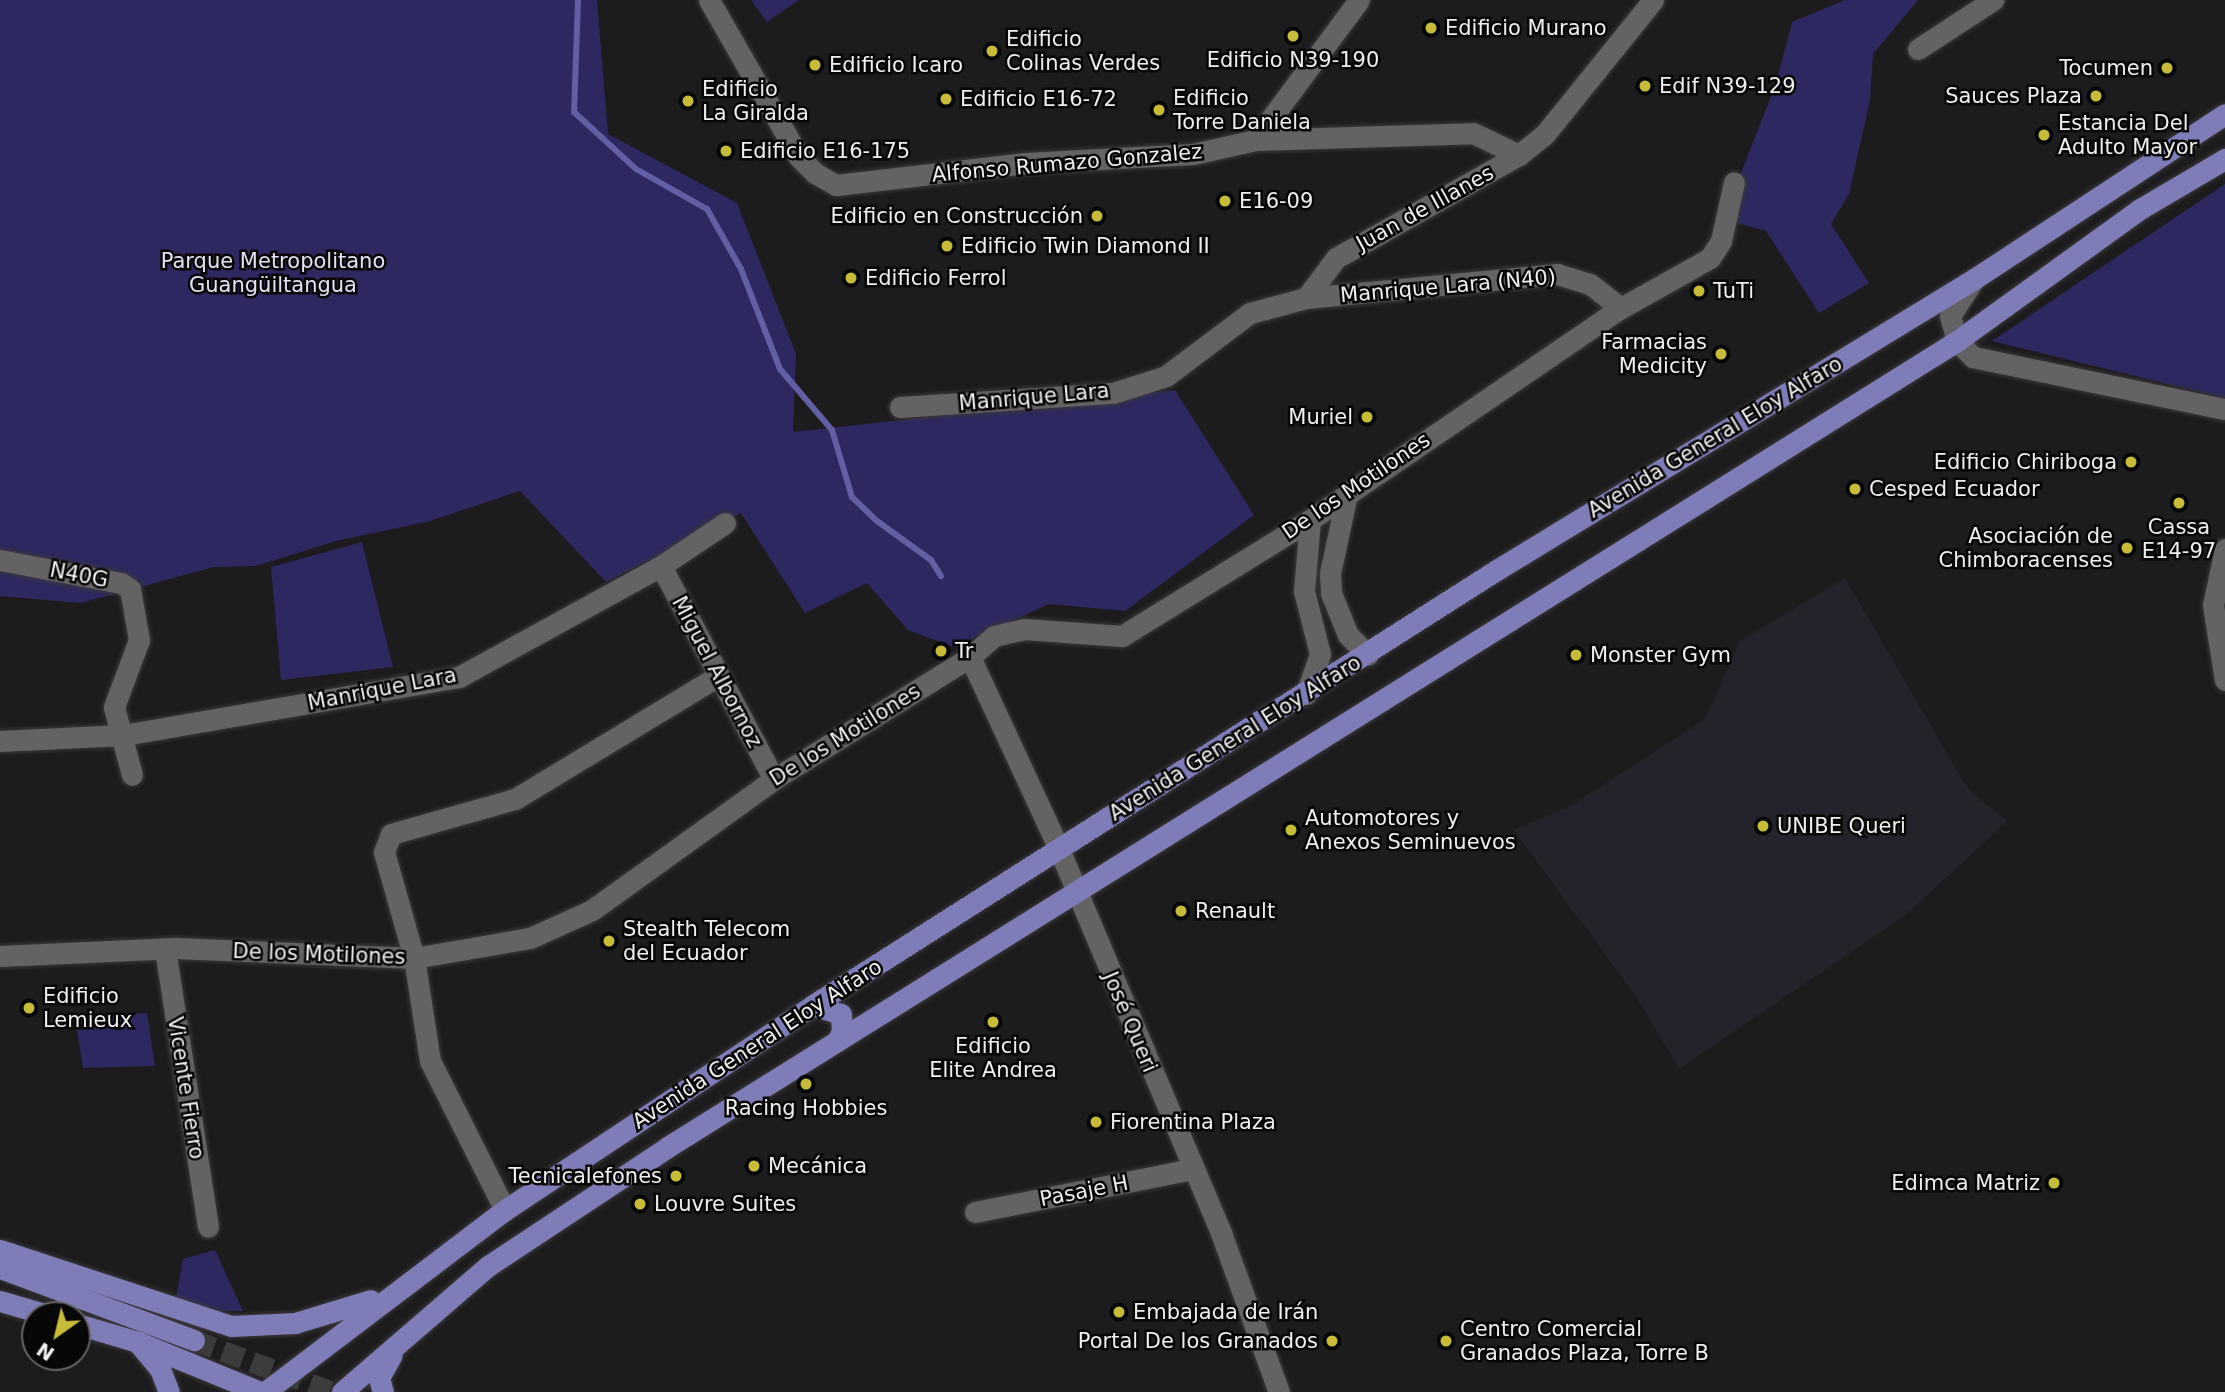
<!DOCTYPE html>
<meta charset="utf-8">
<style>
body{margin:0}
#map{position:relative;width:2225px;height:1392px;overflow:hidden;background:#1c1c1f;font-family:"DejaVu Sans",sans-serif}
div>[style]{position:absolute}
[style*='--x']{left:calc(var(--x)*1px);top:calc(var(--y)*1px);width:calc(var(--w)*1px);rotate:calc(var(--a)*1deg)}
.built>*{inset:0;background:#23232b}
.green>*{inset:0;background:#2d285f}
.stream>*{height:6px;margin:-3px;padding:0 3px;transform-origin:3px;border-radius:3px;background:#625fa3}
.primary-tunnel>*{height:21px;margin-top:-10.5px;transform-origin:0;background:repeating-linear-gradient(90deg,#3b3c3e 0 21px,transparent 0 31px)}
.roads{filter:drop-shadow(0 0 2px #3a3a3c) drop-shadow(0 0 2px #3a3a3c)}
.minor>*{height:21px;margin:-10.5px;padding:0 10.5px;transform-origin:10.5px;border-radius:10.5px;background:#636366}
.secondary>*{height:21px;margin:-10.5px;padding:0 10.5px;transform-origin:10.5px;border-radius:10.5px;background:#636366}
.primary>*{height:21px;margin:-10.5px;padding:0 10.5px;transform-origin:10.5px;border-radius:10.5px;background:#7f7db8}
.dots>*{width:19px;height:19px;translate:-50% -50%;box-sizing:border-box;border:4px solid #070708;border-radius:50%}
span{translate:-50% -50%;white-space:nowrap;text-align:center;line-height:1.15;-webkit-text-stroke:5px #070708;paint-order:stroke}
.poi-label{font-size:21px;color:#edeeef}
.left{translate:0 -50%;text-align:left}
.right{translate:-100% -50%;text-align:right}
.street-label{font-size:21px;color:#edeeef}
.park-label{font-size:21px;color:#e0e1f5}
.north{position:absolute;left:21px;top:1301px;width:70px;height:70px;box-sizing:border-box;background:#070708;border:2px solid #636364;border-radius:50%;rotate:214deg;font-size:19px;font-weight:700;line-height:28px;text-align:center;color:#edeeef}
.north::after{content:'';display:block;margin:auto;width:24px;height:32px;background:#c7bb3b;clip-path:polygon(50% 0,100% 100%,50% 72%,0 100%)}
</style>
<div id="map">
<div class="built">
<i style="clip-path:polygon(1845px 578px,1963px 781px,1974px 795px,2007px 821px,1907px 914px,1679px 1069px,1637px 998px,1514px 830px,1574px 804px,1705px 719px,1740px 641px)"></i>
</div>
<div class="green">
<i style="clip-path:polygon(0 0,597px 0,608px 134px,737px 203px,796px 354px,793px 432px,1175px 390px,1254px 515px,1125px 611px,1049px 604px,954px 647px,908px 630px,867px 583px,805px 613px,741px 513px,606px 582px,520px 491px,430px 521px,336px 541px,256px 566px,214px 567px,81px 603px,0 596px)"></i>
<i style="clip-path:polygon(751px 0,799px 0,767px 22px)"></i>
<i style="clip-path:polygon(1845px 0,1918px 0,1873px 54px,1870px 100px,1849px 194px,1831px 224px,1869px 283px,1819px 313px,1766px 231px,1736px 223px,1740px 175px,1776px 84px,1792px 22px)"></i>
<i style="clip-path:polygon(2225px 184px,2225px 398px,1992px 341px)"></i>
<i style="clip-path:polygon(362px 542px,393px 667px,281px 680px,271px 567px)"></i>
<i style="clip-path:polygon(147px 1013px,155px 1066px,83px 1068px,75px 1018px)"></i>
<i style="clip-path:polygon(215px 1250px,243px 1311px,218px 1311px,176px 1297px,183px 1259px)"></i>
</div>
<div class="stream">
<i style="--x:578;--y:0;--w:112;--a:92"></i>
<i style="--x:574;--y:112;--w:84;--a:42.6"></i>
<i style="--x:636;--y:169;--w:81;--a:29.4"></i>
<i style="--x:707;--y:209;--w:69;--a:60.5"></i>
<i style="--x:741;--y:269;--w:107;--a:68.7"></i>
<i style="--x:780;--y:369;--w:80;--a:49.6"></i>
<i style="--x:832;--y:430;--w:70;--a:73.4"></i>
<i style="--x:852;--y:497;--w:35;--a:44"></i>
<i style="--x:877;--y:521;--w:67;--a:35.8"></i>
<i style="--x:931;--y:560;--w:19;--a:58"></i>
</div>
<div class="primary-tunnel">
<i style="--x:194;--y:1340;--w:148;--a:20.5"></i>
</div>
<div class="roads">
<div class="minor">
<i style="--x:709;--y:0;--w:181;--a:60.2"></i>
<i style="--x:799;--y:157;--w:23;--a:45"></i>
<i style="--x:815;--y:173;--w:24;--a:30"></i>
<i style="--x:836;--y:185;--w:191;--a:-6.6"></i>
<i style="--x:1026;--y:163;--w:167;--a:-3.1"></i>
<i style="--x:1193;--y:154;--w:64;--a:-12.7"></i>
<i style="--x:1255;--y:140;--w:218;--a:-1.8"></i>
<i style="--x:1473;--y:133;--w:51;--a:25.6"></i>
<i style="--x:1918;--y:49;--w:90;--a:-33.2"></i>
<i style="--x:1255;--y:140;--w:174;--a:-53.4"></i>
<i style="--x:1306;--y:298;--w:50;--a:-53.1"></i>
<i style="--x:1336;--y:258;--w:210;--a:-29.4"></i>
<i style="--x:1519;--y:155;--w:33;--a:-39"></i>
<i style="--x:1545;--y:134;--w:172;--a:-51.1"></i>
<i style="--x:900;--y:407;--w:213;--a:-3.8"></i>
<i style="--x:1113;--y:393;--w:56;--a:-17.8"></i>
<i style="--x:1166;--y:376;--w:105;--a:-36.9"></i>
<i style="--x:1250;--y:313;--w:58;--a:-15"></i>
<i style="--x:1306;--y:298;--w:252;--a:-5.5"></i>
<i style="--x:1557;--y:274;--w:34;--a:17"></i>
<i style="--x:1590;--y:284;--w:39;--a:38"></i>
<i style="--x:1347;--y:494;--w:81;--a:102.1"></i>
<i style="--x:1330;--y:573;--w:20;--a:87"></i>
<i style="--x:1331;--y:593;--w:45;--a:68"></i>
<i style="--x:1348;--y:635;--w:28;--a:45"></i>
<i style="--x:2225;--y:549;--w:57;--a:102.1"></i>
<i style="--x:2213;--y:605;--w:76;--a:80.9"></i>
<i style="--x:0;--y:560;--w:123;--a:10.8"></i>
<i style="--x:121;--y:583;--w:11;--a:34"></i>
<i style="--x:130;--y:589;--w:52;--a:80"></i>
<i style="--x:139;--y:640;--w:72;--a:110.5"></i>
<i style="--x:114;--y:707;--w:70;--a:75.2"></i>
<i style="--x:661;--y:566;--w:241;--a:62.1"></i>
<i style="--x:970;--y:657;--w:212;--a:65.1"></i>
<i style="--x:1059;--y:849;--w:417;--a:67.1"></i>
<i style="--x:1221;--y:1233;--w:169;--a:70"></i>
<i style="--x:1306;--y:694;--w:42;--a:-70.7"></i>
<i style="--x:1320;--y:654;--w:65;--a:-104.3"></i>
<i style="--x:1304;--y:591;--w:71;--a:-85.2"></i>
<i style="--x:0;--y:741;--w:123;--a:-2.8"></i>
<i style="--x:123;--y:735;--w:341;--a:-9.8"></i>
<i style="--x:459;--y:677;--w:230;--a:-28.8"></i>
<i style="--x:661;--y:566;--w:77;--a:-33.9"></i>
<i style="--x:165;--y:949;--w:281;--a:81.2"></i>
<i style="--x:0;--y:956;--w:175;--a:-2.6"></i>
<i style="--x:175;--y:948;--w:239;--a:2.4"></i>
<i style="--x:414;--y:958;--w:118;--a:-9.8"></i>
<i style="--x:530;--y:938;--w:68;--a:-24.3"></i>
<i style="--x:592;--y:910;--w:224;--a:-35.7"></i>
<i style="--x:774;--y:779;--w:231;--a:-31.9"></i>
<i style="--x:970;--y:657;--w:32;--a:-41"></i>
<i style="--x:994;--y:636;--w:31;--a:-13"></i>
<i style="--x:1024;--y:629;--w:98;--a:4.1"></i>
<i style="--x:1122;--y:636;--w:221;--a:-31.7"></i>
<i style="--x:1310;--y:520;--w:376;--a:-34.3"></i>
<i style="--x:1621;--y:308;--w:102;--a:-29.3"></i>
<i style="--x:1710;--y:258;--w:20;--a:-57"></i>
<i style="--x:1721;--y:241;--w:60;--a:-77.6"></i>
<i style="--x:505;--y:1210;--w:167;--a:-116.7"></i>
<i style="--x:430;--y:1061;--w:104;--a:-98.8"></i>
<i style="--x:414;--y:958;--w:110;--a:-105.8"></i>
<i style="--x:384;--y:852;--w:19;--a:-69"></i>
<i style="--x:391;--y:834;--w:129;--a:-15.8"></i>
<i style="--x:515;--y:799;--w:237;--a:-31.2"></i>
<i style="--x:975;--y:1212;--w:222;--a:-11.2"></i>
</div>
<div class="secondary">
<i style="--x:1974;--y:279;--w:44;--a:123"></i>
<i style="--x:1950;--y:316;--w:26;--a:74"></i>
<i style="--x:1957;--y:341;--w:23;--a:45"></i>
<i style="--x:1973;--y:357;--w:257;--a:11.7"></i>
</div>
<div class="primary">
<i style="--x:813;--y:1005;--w:29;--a:18"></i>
<i style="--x:841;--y:1014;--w:17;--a:87"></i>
<i style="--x:842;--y:1031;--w:10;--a:114"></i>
<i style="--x:0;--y:1250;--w:243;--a:18.2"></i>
<i style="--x:231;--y:1326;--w:64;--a:-2.7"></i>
<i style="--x:295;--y:1323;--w:79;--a:-16.8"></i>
<i style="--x:0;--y:1268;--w:207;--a:20.4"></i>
<i style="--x:0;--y:1301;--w:50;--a:16.3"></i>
<i style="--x:77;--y:1324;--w:64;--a:16.4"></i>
<i style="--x:138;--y:1342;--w:132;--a:22.3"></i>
<i style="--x:139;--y:1344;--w:33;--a:50"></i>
<i style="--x:160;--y:1369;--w:25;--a:69"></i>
<i style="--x:265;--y:1392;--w:301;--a:-37.2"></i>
<i style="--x:505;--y:1210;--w:370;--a:-33.6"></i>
<i style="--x:813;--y:1005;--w:808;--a:-32.47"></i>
<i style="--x:1495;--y:571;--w:561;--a:-31.37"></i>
<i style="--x:1974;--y:279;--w:300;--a:-33.3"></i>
<i style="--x:342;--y:1392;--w:193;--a:-40.8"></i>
<i style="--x:488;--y:1266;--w:214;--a:-33.5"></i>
<i style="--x:666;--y:1148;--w:1522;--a:-32.01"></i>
<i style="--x:1957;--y:341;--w:226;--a:-35.8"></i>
<i style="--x:2140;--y:209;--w:99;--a:-30.5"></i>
<i style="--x:383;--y:1392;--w:15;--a:-106"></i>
<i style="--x:379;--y:1378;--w:26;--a:-61"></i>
</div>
</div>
<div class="dots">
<i style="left:1431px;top:28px;background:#c7bb3b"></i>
<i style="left:1293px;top:36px;background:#c7bb3b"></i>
<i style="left:992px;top:51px;background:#c7bb3b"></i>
<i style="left:815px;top:65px;background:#c7bb3b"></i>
<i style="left:2167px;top:68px;background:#c7bb3b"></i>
<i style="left:1645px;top:86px;background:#c7bb3b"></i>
<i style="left:2096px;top:96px;background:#c7bb3b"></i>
<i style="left:946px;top:99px;background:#c7bb3b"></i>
<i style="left:688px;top:101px;background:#c7bb3b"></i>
<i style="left:1159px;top:110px;background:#c7bb3b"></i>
<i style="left:2044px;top:135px;background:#c7bb3b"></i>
<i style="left:726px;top:151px;background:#c7bb3b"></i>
<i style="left:1225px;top:201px;background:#c7bb3b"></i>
<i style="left:1097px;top:216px;background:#c7bb3b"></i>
<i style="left:947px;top:246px;background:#c7bb3b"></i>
<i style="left:851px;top:278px;background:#c7bb3b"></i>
<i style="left:1699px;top:291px;background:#c7bb3b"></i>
<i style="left:1721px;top:354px;background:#c7bb3b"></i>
<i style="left:1367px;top:417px;background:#c7bb3b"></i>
<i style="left:2131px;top:462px;background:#c7bb3b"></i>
<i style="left:1855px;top:489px;background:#c7bb3b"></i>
<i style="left:2179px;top:503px;background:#c7bb3b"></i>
<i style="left:2127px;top:548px;background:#c7bb3b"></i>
<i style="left:941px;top:651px;background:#c7bb3b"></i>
<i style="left:1576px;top:655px;background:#c7bb3b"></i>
<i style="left:1763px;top:826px;background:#c7bb3b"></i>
<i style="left:1291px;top:830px;background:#c7bb3b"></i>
<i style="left:1181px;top:911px;background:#c7bb3b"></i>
<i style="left:609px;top:941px;background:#c7bb3b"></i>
<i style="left:29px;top:1008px;background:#c7bb3b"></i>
<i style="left:993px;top:1022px;background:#c7bb3b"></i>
<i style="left:806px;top:1084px;background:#c7bb3b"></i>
<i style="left:1096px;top:1122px;background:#c7bb3b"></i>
<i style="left:754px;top:1166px;background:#c7bb3b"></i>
<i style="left:676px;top:1176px;background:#c7bb3b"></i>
<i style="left:2054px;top:1183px;background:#c7bb3b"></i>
<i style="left:640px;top:1204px;background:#c7bb3b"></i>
<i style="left:1119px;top:1312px;background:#c7bb3b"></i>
<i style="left:1332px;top:1341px;background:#c7bb3b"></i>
<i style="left:1446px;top:1341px;background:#c7bb3b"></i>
</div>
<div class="poi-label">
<span class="left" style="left:1445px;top:28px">Edificio Murano</span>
<span class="left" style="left:1006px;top:51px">Edificio<br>Colinas Verdes</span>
<span style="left:1293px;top:60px">Edificio N39-190</span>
<span class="left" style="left:829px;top:65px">Edificio Icaro</span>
<span class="right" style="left:2153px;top:68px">Tocumen</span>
<span class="left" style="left:1659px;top:86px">Edif N39-129</span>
<span class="left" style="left:702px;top:101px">Edificio<br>La Giralda</span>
<span class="right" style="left:2082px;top:96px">Sauces Plaza</span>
<span class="left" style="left:1173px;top:110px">Edificio<br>Torre Daniela</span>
<span class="left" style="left:960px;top:99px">Edificio E16-72</span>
<span class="left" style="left:2058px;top:135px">Estancia Del<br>Adulto Mayor</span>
<span class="left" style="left:740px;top:151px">Edificio E16-175</span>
<span class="left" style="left:1239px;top:201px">E16-09</span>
<span class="right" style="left:1083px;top:216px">Edificio en Construcción</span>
<span class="left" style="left:961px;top:246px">Edificio Twin Diamond II</span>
<span class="left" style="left:865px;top:278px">Edificio Ferrol</span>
<span class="left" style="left:1713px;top:291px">TuTi</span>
<span class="right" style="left:1707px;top:354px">Farmacias<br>Medicity</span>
<span class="right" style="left:1353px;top:417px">Muriel</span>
<span class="right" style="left:2117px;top:462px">Edificio Chiriboga</span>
<span class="left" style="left:1869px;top:489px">Cesped Ecuador</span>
<span style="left:2179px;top:539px">Cassa<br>E14-97</span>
<span class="right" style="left:2113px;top:548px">Asociación de<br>Chimboracenses</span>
<span class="left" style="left:955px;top:651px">Tr</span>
<span class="left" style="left:1590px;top:655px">Monster Gym</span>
<span class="left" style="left:1305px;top:830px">Automotores y<br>Anexos Seminuevos</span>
<span class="left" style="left:1777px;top:826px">UNIBE Queri</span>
<span class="left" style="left:1195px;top:911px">Renault</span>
<span class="left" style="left:623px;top:941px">Stealth Telecom<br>del Ecuador</span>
<span class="left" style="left:43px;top:1008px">Edificio<br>Lemieux</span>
<span style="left:993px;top:1058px">Edificio<br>Elite Andrea</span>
<span style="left:806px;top:1108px">Racing Hobbies</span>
<span class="left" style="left:1110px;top:1122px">Fiorentina Plaza</span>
<span class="left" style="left:768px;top:1166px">Mecánica</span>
<span class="right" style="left:662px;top:1176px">Tecnicalefones</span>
<span class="right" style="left:2040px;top:1183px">Edimca Matriz</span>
<span class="left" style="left:654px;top:1204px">Louvre Suites</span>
<span class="left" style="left:1133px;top:1312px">Embajada de Irán</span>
<span class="left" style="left:1460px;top:1341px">Centro Comercial<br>Granados Plaza, Torre B</span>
<span class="right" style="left:1318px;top:1341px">Portal De los Granados</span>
</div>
<div class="street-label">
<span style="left:1067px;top:163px;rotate:-5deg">Alfonso Rumazo Gonzalez</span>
<span style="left:1425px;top:208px;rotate:-29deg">Juan de Illanes</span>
<span style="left:1448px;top:286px;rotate:-5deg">Manrique Lara (N40)</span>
<span style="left:1034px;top:397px;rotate:-5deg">Manrique Lara</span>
<span style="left:1715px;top:437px;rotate:-31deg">Avenida General Eloy Alfaro</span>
<span style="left:1356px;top:486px;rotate:-34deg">De los Motilones</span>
<span style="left:79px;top:575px;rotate:11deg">N40G</span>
<span style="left:717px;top:672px;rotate:62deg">Miguel Albornoz</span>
<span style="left:382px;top:689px;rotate:-11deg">Manrique Lara</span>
<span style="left:845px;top:735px;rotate:-32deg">De los Motilones</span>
<span style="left:1235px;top:738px;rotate:-32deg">Avenida General Eloy Alfaro</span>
<span style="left:319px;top:954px;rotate:2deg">De los Motilones</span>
<span style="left:1130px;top:1022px;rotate:67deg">José Queri</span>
<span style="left:757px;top:1044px;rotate:-33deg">Avenida General Eloy Alfaro</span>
<span style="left:186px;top:1088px;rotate:81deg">Vicente Fierro</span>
<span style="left:1084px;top:1191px;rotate:-11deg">Pasaje H</span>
</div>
<div class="park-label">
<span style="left:273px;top:273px">Parque Metropolitano<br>Guangüiltangua</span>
</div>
<div class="north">N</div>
</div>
